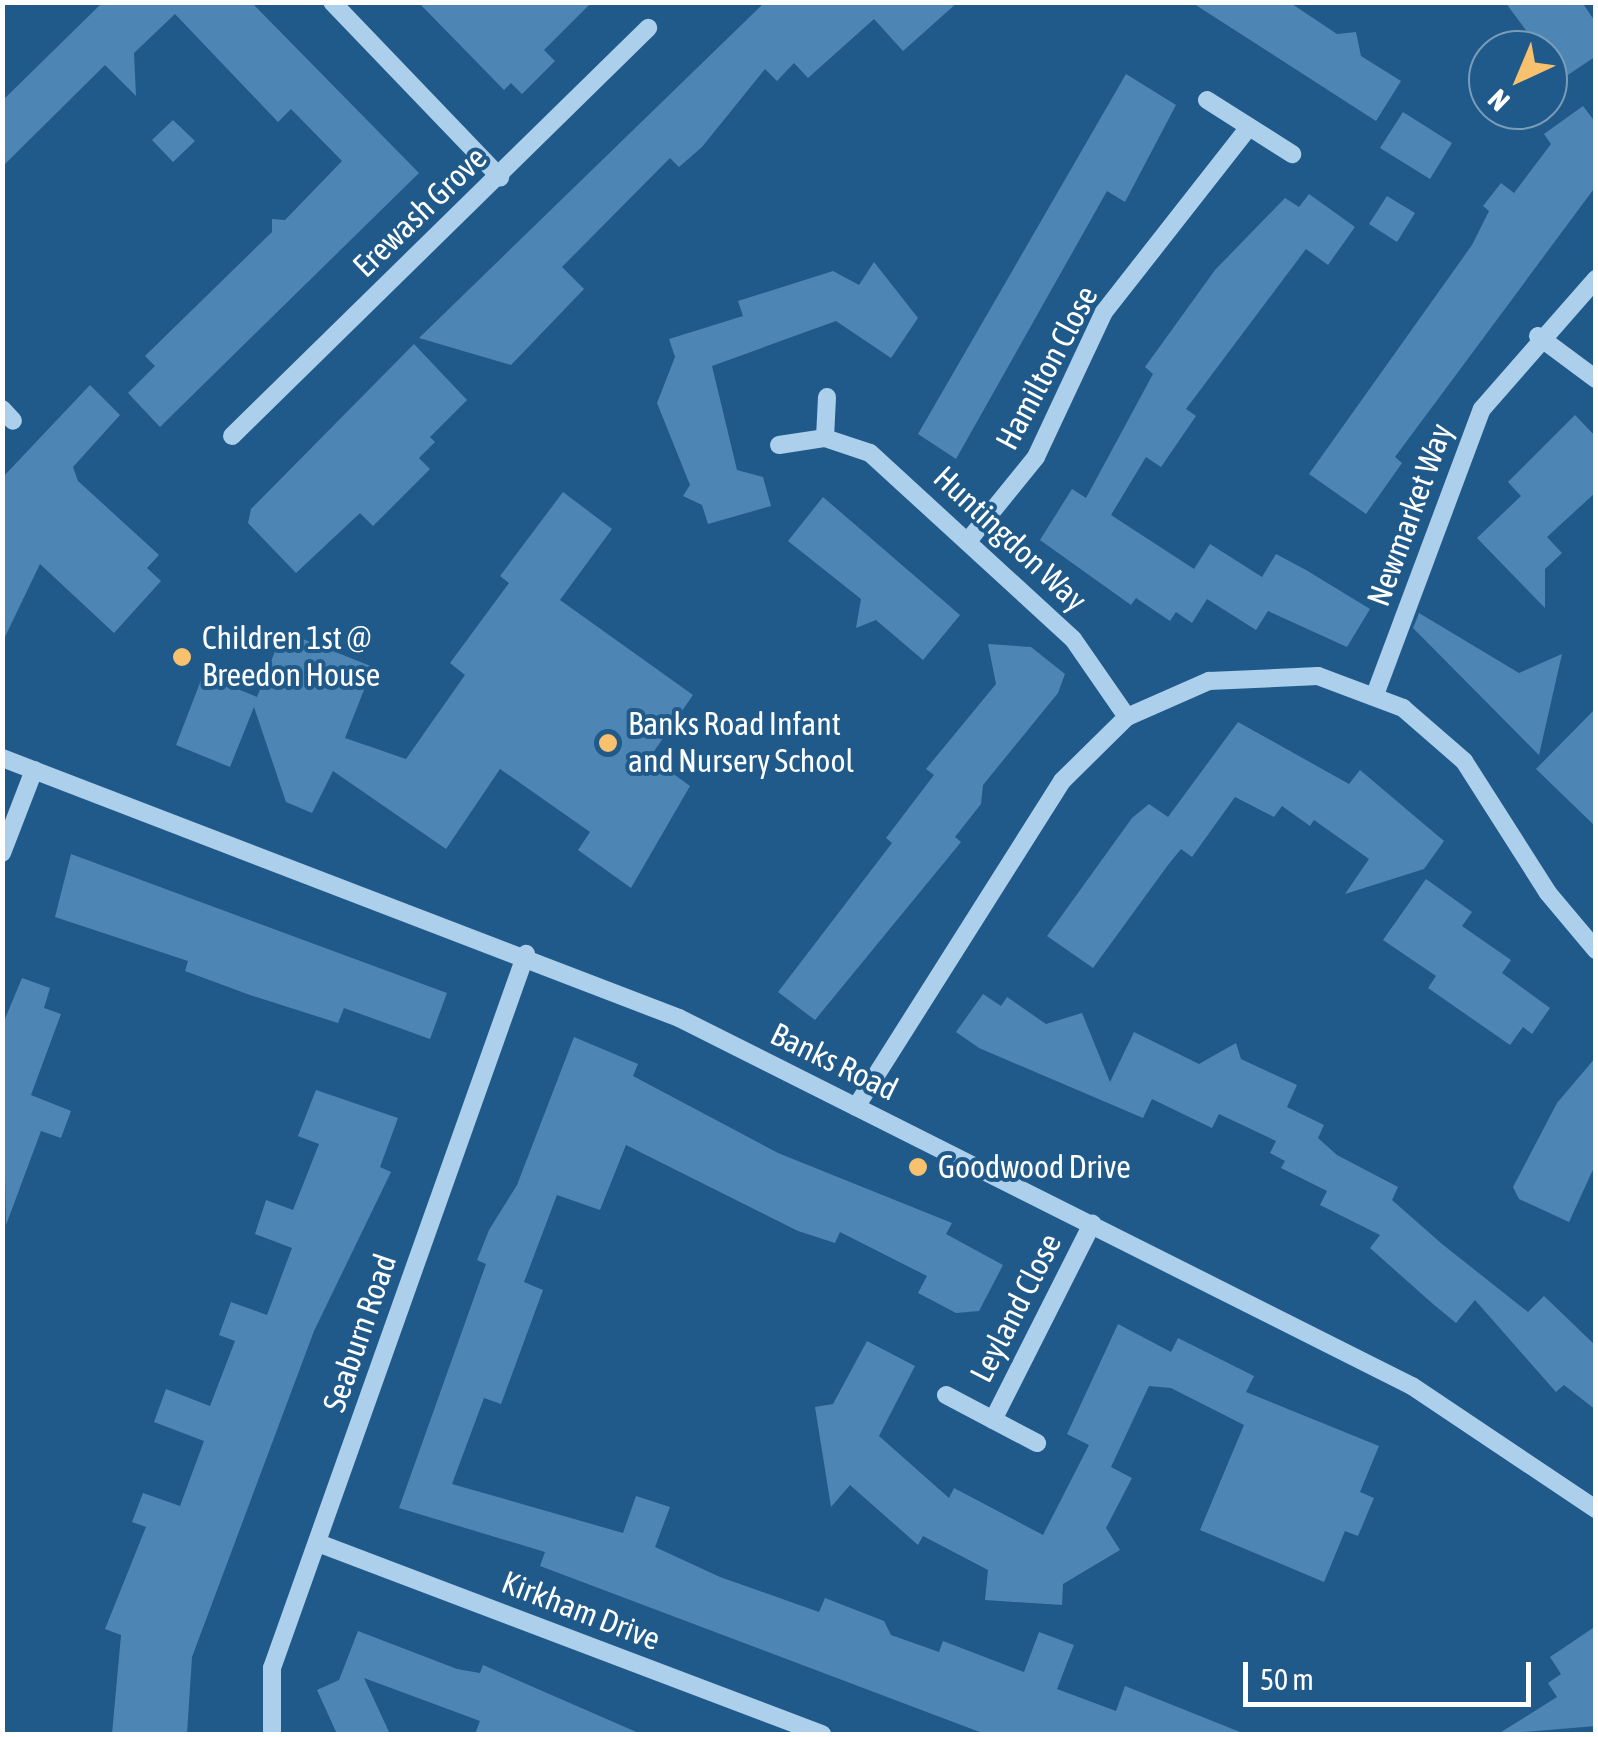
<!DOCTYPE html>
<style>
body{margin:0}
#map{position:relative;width:1598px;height:1737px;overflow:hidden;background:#205a8a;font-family:"Asap Condensed",sans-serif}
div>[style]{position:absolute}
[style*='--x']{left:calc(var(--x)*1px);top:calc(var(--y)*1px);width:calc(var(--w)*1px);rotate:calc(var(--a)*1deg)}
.building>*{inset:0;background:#4d86b4}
.minor>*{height:18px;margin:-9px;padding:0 9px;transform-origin:9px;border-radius:9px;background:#accfeb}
.dots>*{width:28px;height:28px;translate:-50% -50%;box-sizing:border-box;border:5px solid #205a8a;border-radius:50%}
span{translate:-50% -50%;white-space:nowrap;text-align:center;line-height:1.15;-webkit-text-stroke:8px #205a8a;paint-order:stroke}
.street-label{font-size:32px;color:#fff}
.poi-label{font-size:32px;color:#fff}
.left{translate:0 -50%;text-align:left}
.frame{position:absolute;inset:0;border:5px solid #fff;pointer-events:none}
.north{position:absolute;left:1468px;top:30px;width:100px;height:100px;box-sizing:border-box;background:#205a8a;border:2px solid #799cb9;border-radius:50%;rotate:224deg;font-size:28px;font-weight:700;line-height:40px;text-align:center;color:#fff}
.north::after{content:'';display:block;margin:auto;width:35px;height:45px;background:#f8c16d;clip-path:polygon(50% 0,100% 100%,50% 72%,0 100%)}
.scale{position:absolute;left:1243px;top:1662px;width:288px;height:45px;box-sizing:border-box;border:5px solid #fff;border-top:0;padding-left:12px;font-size:30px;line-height:35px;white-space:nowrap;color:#fff;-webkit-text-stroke:8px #205a8a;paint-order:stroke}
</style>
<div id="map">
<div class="building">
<i style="clip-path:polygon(103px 2px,251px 2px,419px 173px,160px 427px,128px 393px,155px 366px,145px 356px,272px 232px,272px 219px,285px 220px,342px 161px,291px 109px,278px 122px,175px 14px,134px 53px,136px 96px,105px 65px,2px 167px,2px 101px)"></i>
<i style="clip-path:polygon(418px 2px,592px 2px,544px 50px,555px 61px,522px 94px,511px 83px,504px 90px)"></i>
<i style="clip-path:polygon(765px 2px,958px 2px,903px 51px,874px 19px,808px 78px,794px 63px,777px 81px,765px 69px,702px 147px,679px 167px,670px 158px,562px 267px,584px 289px,511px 365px,419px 338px)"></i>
<i style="clip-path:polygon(1191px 2px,1289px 2px,1337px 34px,1356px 32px,1361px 56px,1401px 81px,1376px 121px)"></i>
<i style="clip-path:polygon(1505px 2px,1582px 2px,1596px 23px,1596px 56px,1562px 79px)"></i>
<i style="clip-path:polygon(1126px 74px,1176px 105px,1125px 202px,1107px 191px,956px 459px,918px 434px)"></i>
<i style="clip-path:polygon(1583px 106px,1596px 123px,1596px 186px,1395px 457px,1402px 463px,1366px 514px,1309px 474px,1472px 245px,1489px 211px,1483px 206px,1501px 183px,1514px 193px,1551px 144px,1544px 134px)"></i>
<i style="clip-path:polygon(1403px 112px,1452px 143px,1430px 179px,1380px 148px)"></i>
<i style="clip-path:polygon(173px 120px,195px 141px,173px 162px,152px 140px)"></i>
<i style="clip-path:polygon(1309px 194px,1355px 227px,1328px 265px,1306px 249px,1186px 409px,1196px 416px,1161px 467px,1146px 457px,1111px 515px,1194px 569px,1210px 544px,1262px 577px,1276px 554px,1306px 570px,1370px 609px,1347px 647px,1268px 611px,1256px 630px,1207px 599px,1192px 623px,1176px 612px,1170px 621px,1136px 598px,1131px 605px,1040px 540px,1072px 489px,1086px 498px,1153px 374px,1145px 367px,1215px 270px,1285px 198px,1299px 207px)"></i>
<i style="clip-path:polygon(1387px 196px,1415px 213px,1397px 242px,1369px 224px)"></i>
<i style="clip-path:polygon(874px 262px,918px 318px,891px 358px,836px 321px,712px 366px,737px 470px,763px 477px,771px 506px,708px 524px,702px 505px,683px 496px,690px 485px,657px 403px,675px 357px,669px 339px,743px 316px,738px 301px,833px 271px,859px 285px)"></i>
<i style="clip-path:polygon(414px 344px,467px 400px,430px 437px,435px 442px,419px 458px,430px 469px,373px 526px,360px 513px,296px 573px,248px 523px,251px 509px)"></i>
<i style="clip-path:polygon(90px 385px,120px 415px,73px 467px,78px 481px,159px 555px,147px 568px,161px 581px,114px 633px,40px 564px,2px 643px,2px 478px)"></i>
<i style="clip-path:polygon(1575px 415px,1596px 437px,1596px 492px,1547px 537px,1562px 553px,1545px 569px,1545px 608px,1477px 538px,1521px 496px,1508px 482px)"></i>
<i style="clip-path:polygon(563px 492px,612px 529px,560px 600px,693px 695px,650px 757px,690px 786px,631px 888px,578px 850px,590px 832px,500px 769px,446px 849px,333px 771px,312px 813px,286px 802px,254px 707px,230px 767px,176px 745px,203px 675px,257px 697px,283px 631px,373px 667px,345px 738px,406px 759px,465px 675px,450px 663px,509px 583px,500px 576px)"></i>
<i style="clip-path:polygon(823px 497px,960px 615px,923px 660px,876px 620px,856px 628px,861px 599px,788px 541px)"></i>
<i style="clip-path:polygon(1419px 613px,1519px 673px,1562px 654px,1539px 755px,1413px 628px)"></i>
<i style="clip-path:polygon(988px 644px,1031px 647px,1065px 674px,1058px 693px,983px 785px,981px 804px,955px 837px,961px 842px,815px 1020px,778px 992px,892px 843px,886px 838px,934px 775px,926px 769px,996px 684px)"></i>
<i style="clip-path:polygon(1596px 708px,1596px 827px,1536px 769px)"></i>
<i style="clip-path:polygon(1238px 722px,1349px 784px,1360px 770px,1444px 841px,1424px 869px,1345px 894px,1369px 859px,1314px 820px,1310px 826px,1282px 806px,1274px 817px,1235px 797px,1192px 857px,1181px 849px,1168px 865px,1093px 968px,1047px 936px,1132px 818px,1149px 804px,1168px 817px)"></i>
<i style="clip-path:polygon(71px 854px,447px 993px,430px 1039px,344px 1008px,338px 1023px,250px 995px,185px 971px,188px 961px,55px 917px)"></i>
<i style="clip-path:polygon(1426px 879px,1472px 912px,1462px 926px,1511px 960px,1502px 973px,1550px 1008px,1532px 1034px,1523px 1027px,1510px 1045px,1428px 988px,1436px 976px,1383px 940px)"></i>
<i style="clip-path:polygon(22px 978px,50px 988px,44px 1008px,61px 1014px,31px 1095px,71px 1111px,61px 1138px,41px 1131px,6px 1225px,2px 1026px)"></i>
<i style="clip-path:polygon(983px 994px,1001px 1006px,1007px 997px,1046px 1024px,1082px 1013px,1110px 1082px,1134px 1032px,1199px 1064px,1236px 1043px,1241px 1059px,1297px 1085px,1287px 1107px,1324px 1125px,1318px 1138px,1337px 1155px,1398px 1187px,1392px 1200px,1442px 1244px,1528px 1312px,1544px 1296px,1596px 1346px,1596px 1410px,1564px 1385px,1556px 1392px,1475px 1300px,1456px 1323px,1433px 1304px,1370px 1248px,1380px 1235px,1320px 1205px,1327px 1191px,1281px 1168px,1285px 1161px,1270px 1153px,1276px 1141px,1219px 1114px,1212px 1128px,1152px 1099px,1143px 1118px,979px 1048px,956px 1032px)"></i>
<i style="clip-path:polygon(574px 1037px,638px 1064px,633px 1076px,778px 1153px,952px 1223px,946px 1234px,1003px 1265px,979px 1311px,956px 1313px,918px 1293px,927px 1276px,840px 1232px,835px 1243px,798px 1231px,626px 1145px,600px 1210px,557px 1195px,524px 1282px,543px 1290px,501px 1404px,484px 1398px,452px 1484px,623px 1533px,636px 1496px,670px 1507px,655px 1547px,720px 1577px,819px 1612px,825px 1598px,884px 1621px,891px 1635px,939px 1652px,943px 1641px,1024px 1672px,1039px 1632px,1074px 1645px,1057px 1689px,1116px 1711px,1125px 1686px,1245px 1734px,985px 1734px,540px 1566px,545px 1552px,399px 1508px,486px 1264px,477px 1260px,489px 1230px,517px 1185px)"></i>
<i style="clip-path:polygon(1596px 1057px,1596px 1163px,1569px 1222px,1519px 1199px,1513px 1187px,1557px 1103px)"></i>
<i style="clip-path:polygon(316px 1090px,398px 1118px,380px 1167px,391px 1172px,314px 1331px,192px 1657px,187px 1734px,112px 1734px,121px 1635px,105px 1629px,146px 1527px,132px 1522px,143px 1493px,180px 1506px,204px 1441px,154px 1422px,166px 1389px,210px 1406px,235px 1341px,219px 1335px,231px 1302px,267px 1315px,292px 1248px,255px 1234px,266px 1200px,293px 1210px,319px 1144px,298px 1136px)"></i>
<i style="clip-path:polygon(1118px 1324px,1171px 1352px,1178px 1338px,1254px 1376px,1246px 1392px,1379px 1446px,1360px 1492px,1374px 1498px,1358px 1536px,1345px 1531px,1324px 1582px,1200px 1530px,1244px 1425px,1171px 1388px,1149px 1386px,1111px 1467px,1132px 1478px,1106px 1528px,1120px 1550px,1063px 1584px,1062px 1605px,985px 1600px,988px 1570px,923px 1536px,918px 1545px,850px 1485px,831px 1507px,815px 1407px,833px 1404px,867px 1341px,915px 1366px,879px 1436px,949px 1498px,954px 1488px,1043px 1535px,1089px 1445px,1067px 1434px)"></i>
<i style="clip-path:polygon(1596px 1626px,1596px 1726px,1498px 1734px,1557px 1697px,1548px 1683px,1561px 1674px,1550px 1657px)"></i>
<i style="clip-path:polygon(358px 1631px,457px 1669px,480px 1673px,483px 1665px,641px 1734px,475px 1734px,480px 1721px,364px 1678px,390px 1734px,337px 1734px,317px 1690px,339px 1680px)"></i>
</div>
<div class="minor">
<i style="--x:332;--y:2;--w:243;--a:46.2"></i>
<i style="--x:1207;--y:100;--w:101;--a:32.4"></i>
<i style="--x:1538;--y:336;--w:72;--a:36.6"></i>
<i style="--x:2;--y:409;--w:16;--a:47"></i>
<i style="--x:232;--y:436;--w:583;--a:-44.44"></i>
<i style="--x:825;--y:438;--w:41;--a:-87.2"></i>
<i style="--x:779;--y:445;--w:47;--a:-8.7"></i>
<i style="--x:825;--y:438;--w:47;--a:18.4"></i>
<i style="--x:870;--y:453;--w:275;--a:42.5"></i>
<i style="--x:1073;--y:639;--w:95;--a:55.3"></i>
<i style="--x:968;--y:541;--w:108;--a:-51"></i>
<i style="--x:1036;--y:457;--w:160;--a:-64.9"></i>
<i style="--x:1104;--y:312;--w:235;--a:-51.9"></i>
<i style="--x:1376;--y:692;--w:302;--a:-69.5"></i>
<i style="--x:1482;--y:409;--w:173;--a:-48.8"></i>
<i style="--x:2;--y:758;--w:725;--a:21.01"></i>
<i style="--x:679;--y:1018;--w:820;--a:26.66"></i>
<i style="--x:1412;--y:1386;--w:221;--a:33.8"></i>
<i style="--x:2;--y:853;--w:89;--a:-68.9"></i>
<i style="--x:856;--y:1107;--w:386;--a:-57.7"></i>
<i style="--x:1062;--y:781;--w:91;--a:-44.6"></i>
<i style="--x:1127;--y:717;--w:90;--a:-23.7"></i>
<i style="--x:1209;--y:681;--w:109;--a:-2.6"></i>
<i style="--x:1318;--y:676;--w:91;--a:20.6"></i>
<i style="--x:1403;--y:708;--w:81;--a:41"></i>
<i style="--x:1464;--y:761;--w:156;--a:57.5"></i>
<i style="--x:1548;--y:893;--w:75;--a:49.9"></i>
<i style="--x:946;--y:1395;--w:103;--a:27.8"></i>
<i style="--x:993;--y:1420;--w:220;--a:-63.2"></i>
<i style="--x:318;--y:1543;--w:539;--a:20.76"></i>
<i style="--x:272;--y:1734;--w:66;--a:-90"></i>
<i style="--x:272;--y:1668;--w:758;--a:-70.42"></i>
</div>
<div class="dots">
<i style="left:182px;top:657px;background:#f8c16d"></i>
<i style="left:608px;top:743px;background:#f8c16d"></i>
<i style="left:918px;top:1167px;background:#f8c16d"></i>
</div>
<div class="street-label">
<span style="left:420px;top:212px;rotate:-44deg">Erewash Grove</span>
<span style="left:1047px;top:368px;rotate:-62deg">Hamilton Close</span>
<span style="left:1410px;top:515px;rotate:-70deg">Newmarket Way</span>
<span style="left:1010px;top:539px;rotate:43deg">Huntingdon Way</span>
<span style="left:834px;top:1062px;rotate:26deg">Banks Road</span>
<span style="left:1016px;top:1308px;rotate:-63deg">Leyland Close</span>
<span style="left:360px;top:1333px;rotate:-71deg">Seaburn Road</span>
<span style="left:581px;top:1611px;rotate:21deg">Kirkham Drive</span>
</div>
<div class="poi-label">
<span class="left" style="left:202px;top:657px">Children 1st @<br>Breedon House</span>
<span class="left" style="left:628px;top:743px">Banks Road Infant<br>and Nursery School</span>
<span class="left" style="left:938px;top:1167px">Goodwood Drive</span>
</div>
<div class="frame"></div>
<div class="north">N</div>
<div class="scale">50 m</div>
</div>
